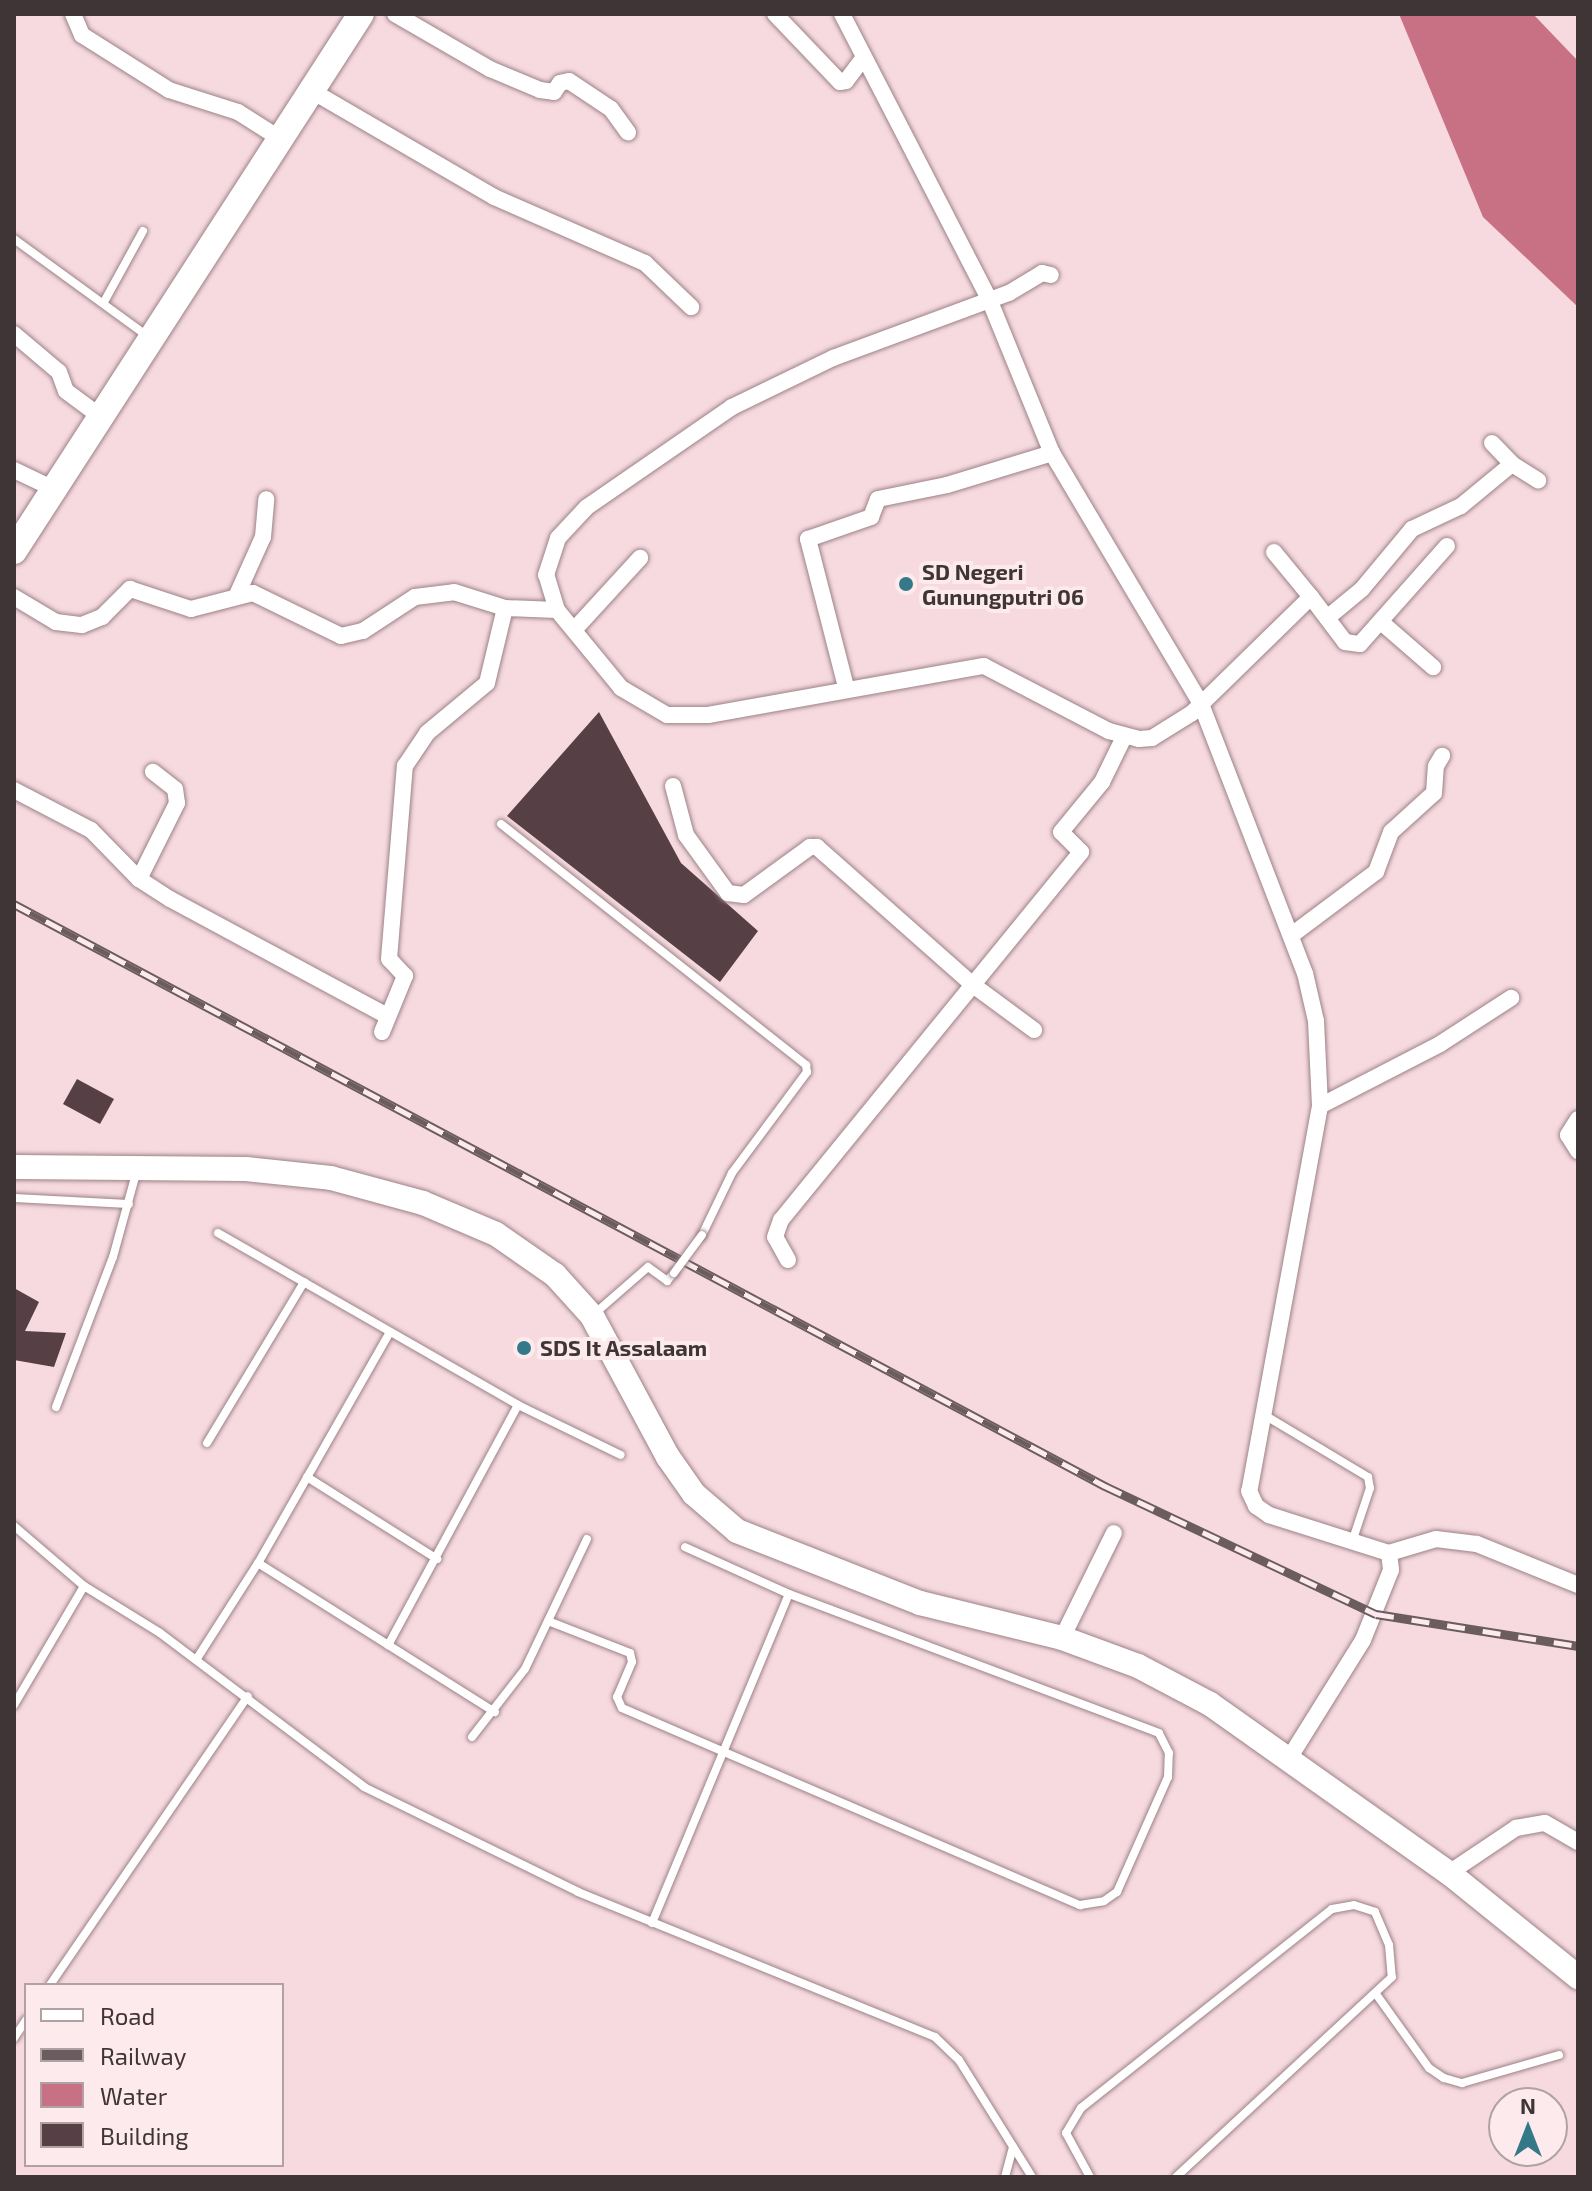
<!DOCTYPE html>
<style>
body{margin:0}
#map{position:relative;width:1592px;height:2191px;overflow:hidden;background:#f6dadf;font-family:"Exo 2",sans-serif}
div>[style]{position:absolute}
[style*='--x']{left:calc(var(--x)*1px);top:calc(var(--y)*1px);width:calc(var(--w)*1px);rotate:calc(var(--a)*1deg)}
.water>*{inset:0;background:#c87084}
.building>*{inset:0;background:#574045}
.roads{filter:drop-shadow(0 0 2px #9c8287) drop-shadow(0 0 2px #9c8287)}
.lane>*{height:8px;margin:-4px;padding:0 4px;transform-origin:4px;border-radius:4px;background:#fff}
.street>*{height:16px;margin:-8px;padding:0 8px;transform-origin:8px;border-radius:8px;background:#fff}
.secondary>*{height:24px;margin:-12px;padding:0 12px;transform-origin:12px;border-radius:12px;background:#fff}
.primary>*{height:26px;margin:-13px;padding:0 13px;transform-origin:13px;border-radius:13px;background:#fff}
.rail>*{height:9px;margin-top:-4.5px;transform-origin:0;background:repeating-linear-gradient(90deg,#fceaed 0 18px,#6b5c5f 0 36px);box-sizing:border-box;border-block:2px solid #6b5c5f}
.bridges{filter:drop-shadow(0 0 2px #9c8287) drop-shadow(0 0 2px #9c8287)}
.lane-bridge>*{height:8px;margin:-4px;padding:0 4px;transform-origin:4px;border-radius:4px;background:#fff}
.dots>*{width:22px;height:22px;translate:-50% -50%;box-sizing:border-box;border:4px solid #fceaed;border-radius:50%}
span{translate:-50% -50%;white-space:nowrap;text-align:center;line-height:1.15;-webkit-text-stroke:8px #fceaed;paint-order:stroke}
.poi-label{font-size:22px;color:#3f3436;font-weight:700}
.left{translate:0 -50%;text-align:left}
.frame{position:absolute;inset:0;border:16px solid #3f3436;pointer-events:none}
.legend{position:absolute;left:24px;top:1983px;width:260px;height:184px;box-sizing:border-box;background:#fceaed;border:2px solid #b0a1a4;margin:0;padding:10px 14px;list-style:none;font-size:24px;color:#3f3436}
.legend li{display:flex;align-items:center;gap:16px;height:40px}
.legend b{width:40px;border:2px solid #b0a1a4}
.north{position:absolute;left:1488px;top:2087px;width:80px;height:80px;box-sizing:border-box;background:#fceaed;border:2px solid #b0a1a4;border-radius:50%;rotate:0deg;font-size:22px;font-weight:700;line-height:32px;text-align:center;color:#3f3436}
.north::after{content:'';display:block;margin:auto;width:28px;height:36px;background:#357888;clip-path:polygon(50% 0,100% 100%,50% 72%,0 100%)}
</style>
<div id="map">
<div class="water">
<i style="clip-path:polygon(1399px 14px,1533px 14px,1578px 61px,1578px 307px,1483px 217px)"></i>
</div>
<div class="building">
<i style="clip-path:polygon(599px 712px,681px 863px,758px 931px,720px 982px,507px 816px)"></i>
<i style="clip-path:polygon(77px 1079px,114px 1099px,100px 1124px,63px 1104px)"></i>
<i style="clip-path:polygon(14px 1288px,39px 1302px,25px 1331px,66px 1333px,54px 1367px,14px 1360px)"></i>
</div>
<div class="roads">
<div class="lane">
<i style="--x:14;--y:239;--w:167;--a:36"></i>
<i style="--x:104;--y:302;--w:81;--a:-61.2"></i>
<i style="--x:501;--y:824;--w:389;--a:38.3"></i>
<i style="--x:806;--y:1065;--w:7;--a:82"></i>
<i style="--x:807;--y:1072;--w:126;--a:126.6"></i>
<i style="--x:732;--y:1173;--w:69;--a:115.8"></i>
<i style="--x:14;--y:1198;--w:115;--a:3"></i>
<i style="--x:218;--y:1233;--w:346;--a:29.8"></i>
<i style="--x:518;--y:1405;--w:273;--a:118.4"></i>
<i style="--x:593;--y:1315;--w:73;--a:-41.1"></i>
<i style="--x:648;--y:1267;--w:24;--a:36"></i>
<i style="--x:667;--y:1281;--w:11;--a:-49"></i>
<i style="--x:390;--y:1332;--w:266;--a:119.7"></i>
<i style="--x:258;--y:1563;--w:280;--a:32.2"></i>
<i style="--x:518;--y:1405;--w:114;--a:25.9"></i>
<i style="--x:56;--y:1407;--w:160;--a:-69.2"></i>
<i style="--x:113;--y:1257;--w:90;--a:-74.6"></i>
<i style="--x:1266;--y:1416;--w:119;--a:30.9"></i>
<i style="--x:1368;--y:1477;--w:11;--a:80"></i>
<i style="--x:1370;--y:1488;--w:57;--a:108.4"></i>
<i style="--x:207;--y:1443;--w:188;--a:-58.9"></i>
<i style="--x:307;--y:1477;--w:154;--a:32.2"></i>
<i style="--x:14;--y:1526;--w:92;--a:40.6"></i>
<i style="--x:84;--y:1586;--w:89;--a:31.7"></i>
<i style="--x:160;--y:1633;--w:256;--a:37"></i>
<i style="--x:364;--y:1787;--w:238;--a:26.1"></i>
<i style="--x:578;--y:1892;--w:385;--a:22.1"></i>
<i style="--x:935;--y:2037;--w:33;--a:44"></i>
<i style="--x:959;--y:2060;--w:138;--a:58"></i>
<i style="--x:548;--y:1621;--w:88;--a:21.3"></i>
<i style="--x:630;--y:1653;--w:9;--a:77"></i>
<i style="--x:632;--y:1662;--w:38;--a:113"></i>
<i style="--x:617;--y:1697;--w:12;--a:66"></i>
<i style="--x:622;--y:1708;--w:499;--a:23.3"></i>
<i style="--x:1080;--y:1905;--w:24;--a:-9"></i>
<i style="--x:1104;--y:1901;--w:16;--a:-35"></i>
<i style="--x:1117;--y:1892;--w:126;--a:-66.1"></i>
<i style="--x:1168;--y:1777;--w:24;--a:-88"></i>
<i style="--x:1169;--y:1753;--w:22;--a:-117"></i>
<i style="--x:1159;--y:1733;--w:395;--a:-159.4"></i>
<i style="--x:789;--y:1594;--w:114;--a:-155.7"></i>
<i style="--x:196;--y:1660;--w:115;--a:-57.4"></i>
<i style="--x:14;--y:1705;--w:138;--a:-59.5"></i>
<i style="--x:472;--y:1737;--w:86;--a:-52.1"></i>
<i style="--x:525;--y:1669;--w:144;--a:-64.5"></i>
<i style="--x:652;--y:1923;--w:356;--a:-67.4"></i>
<i style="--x:50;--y:1985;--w:350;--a:-55.6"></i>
<i style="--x:1376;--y:1994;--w:91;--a:54.4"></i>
<i style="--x:1429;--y:2068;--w:18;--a:34"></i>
<i style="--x:1444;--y:2078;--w:19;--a:16"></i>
<i style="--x:1462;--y:2083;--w:101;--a:-16.1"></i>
<i style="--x:14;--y:2038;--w:22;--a:-56"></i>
<i style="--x:1005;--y:2177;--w:31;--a:-75"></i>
<i style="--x:1090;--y:2177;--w:50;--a:-118.6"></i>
<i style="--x:1066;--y:2133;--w:29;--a:-59"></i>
<i style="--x:1081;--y:2108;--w:320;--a:-38.4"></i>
<i style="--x:1332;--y:1909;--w:22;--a:-10"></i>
<i style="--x:1354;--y:1905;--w:22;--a:18"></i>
<i style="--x:1375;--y:1912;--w:36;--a:67"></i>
<i style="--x:1389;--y:1945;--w:32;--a:85"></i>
<i style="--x:1392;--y:1977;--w:294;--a:137.2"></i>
</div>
<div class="street">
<i style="--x:73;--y:14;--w:23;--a:67"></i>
<i style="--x:82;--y:35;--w:103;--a:32.3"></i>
<i style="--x:169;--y:90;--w:72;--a:17.7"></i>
<i style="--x:238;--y:112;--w:49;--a:32.4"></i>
<i style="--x:395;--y:14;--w:110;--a:30.1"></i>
<i style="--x:490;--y:69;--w:54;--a:22.8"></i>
<i style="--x:540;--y:90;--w:14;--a:8"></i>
<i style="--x:554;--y:92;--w:11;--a:-56"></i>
<i style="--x:560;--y:83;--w:9;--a:-13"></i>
<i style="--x:569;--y:81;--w:50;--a:33.7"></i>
<i style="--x:611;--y:109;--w:29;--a:54"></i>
<i style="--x:775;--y:14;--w:94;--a:46.3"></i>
<i style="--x:840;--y:82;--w:6;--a:-9"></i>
<i style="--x:846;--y:81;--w:30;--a:-53"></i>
<i style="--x:842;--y:14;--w:321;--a:62.7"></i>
<i style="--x:989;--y:299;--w:166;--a:67.8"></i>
<i style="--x:1052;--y:453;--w:292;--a:59.3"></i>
<i style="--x:1201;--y:704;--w:288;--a:68.9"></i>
<i style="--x:1305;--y:973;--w:49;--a:77.1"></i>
<i style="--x:1316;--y:1021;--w:85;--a:87.3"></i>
<i style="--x:1320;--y:1106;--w:391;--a:100.4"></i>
<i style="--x:1249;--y:1491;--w:17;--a:65"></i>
<i style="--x:1256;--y:1506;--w:16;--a:35"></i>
<i style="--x:1269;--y:1515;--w:126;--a:17.6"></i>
<i style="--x:1389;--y:1553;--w:17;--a:83"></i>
<i style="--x:1391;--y:1570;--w:75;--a:111.8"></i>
<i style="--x:1363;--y:1640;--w:142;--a:122"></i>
<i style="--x:312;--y:91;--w:211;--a:30.2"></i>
<i style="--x:494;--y:197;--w:165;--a:23.6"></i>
<i style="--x:645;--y:263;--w:64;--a:43.7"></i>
<i style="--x:14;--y:334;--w:59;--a:40.2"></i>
<i style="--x:59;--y:372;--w:20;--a:70"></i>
<i style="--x:66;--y:391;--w:44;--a:36.6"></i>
<i style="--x:1492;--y:443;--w:29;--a:46"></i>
<i style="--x:1512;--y:464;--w:31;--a:32"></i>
<i style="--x:14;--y:470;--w:44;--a:25.4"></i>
<i style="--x:1274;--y:552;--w:58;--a:50.6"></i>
<i style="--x:14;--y:597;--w:49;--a:30.8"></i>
<i style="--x:56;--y:622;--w:26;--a:7"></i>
<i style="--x:82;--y:625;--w:22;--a:-22"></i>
<i style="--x:102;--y:617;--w:40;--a:-45"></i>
<i style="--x:130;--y:589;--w:64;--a:18.2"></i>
<i style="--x:191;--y:609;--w:64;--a:-14.5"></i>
<i style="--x:253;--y:593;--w:98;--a:26"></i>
<i style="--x:341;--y:636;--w:23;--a:-13"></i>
<i style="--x:363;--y:631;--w:62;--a:-33.2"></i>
<i style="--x:415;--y:597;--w:39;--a:-7"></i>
<i style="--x:454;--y:592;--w:53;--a:17.4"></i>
<i style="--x:505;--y:608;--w:52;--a:2.2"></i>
<i style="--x:557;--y:610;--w:101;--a:50.6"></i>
<i style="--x:621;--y:688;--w:53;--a:30.4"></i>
<i style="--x:667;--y:715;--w:41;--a:0"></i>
<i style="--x:708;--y:715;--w:280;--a:-10.1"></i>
<i style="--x:984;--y:666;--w:141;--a:27.5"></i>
<i style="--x:1109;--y:731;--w:31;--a:15"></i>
<i style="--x:1139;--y:739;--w:13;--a:-4"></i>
<i style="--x:1152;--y:738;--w:47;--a:-32"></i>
<i style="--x:1192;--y:713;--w:166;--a:-44.3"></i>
<i style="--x:1311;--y:597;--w:56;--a:52.9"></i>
<i style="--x:1345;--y:642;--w:15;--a:8"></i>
<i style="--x:1360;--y:644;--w:131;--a:-48.4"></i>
<i style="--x:236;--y:597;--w:66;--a:-65.8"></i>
<i style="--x:263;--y:537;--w:38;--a:-85"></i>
<i style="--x:557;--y:610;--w:37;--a:-107"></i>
<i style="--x:546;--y:575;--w:39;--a:-72"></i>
<i style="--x:558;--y:538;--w:42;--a:-46.9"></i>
<i style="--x:587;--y:507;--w:176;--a:-34.6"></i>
<i style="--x:732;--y:407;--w:112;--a:-25.9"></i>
<i style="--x:833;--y:358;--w:188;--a:-20.3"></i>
<i style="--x:1009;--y:293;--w:39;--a:-31"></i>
<i style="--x:1042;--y:273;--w:9;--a:13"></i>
<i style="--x:1327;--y:618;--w:45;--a:-39.6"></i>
<i style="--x:1362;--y:589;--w:78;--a:-50.2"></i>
<i style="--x:1412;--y:529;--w:54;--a:-25.1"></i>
<i style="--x:1461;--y:506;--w:66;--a:-39.5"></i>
<i style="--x:1381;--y:622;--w:69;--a:40.9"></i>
<i style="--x:574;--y:630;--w:98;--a:-47.5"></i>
<i style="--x:846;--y:687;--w:153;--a:-104.4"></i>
<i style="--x:808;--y:539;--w:67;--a:-19.2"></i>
<i style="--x:871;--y:517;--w:19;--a:-69"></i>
<i style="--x:878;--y:499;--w:70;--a:-11.5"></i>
<i style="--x:947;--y:485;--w:110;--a:-16.9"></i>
<i style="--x:673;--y:786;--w:51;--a:75.1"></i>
<i style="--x:686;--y:835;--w:72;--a:54.1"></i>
<i style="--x:728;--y:893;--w:16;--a:7"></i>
<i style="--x:744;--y:895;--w:82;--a:-36"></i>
<i style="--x:810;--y:847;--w:7;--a:0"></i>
<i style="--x:817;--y:847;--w:208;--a:41.5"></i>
<i style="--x:973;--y:985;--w:76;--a:36.4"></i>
<i style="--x:14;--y:790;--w:87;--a:27.5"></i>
<i style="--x:91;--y:830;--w:69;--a:45.6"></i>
<i style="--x:139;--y:879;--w:37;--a:33"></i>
<i style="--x:170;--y:899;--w:247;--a:28.3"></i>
<i style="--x:139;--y:879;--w:85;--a:-63.4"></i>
<i style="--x:177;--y:803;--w:14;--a:-98"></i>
<i style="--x:175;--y:789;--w:28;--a:-142"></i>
<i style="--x:1293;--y:934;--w:104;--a:-36.8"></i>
<i style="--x:1376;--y:872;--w:43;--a:-69.4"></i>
<i style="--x:1391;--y:832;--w:58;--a:-42.2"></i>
<i style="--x:1434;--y:793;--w:27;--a:-86"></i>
<i style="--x:1436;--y:766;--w:12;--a:-59"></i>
<i style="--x:382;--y:1032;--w:61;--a:-67.7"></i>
<i style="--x:405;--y:976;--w:23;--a:-133"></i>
<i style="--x:389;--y:959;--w:194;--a:-85.3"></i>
<i style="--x:405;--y:766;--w:40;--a:-56"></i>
<i style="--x:427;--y:733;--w:78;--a:-39.8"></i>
<i style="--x:487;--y:683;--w:77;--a:-76.5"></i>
<i style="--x:1320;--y:1106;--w:135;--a:-27.3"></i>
<i style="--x:1440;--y:1044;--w:85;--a:-32.9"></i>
<i style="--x:1578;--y:1119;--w:19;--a:122"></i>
<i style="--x:1568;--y:1135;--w:19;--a:58"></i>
<i style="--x:788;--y:1260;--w:26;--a:-119"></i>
<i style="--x:775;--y:1237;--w:18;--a:-71"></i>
<i style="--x:781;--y:1220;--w:475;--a:-50.8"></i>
<i style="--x:1081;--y:852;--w:28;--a:-135"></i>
<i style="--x:1061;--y:832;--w:65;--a:-50.6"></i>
<i style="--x:1102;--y:782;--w:50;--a:-63.9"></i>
<i style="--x:1389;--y:1553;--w:49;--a:-16.6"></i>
<i style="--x:1436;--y:1539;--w:41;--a:7"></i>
<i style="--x:1477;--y:1544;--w:109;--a:22.1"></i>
<i style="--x:1062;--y:1638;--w:117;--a:-63.7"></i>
<i style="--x:1449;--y:1873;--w:81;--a:-33.9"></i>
<i style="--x:1516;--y:1828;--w:29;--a:-10"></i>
<i style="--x:1545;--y:1823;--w:38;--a:30"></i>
</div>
<div class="secondary">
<i style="--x:14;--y:1167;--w:232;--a:0.5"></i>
<i style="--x:246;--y:1169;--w:85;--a:6"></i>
<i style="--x:331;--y:1178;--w:95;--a:15.2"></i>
<i style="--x:423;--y:1203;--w:79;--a:23"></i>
<i style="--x:496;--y:1234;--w:72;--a:34.8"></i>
<i style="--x:555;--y:1275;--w:55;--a:47.9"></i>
<i style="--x:592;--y:1316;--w:160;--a:61.7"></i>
<i style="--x:668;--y:1457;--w:45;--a:54.9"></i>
<i style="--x:694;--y:1494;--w:57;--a:40.7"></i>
<i style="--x:737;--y:1531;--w:197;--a:21.5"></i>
<i style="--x:920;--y:1603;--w:146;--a:13.8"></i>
<i style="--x:1062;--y:1638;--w:81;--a:20.2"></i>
<i style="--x:1138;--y:1666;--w:81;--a:27.8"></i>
<i style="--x:1210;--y:1704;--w:293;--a:35.3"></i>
<i style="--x:1449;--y:1873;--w:166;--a:38.9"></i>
</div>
<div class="primary">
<i style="--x:14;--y:551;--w:639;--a:-57.13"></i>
</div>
</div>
<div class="rail">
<i style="--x:14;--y:904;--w:1237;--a:28.08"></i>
<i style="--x:1105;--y:1486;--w:300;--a:25.3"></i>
<i style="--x:1376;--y:1614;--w:205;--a:9"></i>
</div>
<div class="bridges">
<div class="lane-bridge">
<i style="--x:674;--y:1273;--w:47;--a:-53.6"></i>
</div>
</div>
<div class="dots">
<i style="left:906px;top:584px;background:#357888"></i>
<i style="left:524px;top:1348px;background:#357888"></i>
</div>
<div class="poi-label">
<span class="left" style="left:922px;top:584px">SD Negeri<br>Gunungputri 06</span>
<span class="left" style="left:540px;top:1348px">SDS It Assalaam</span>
</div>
<div class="frame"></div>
<ul class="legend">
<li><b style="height:10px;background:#fff"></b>Road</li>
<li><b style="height:10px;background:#6b5c5f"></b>Railway</li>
<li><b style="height:22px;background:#c87084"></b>Water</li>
<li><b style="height:22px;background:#574045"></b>Building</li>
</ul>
<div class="north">N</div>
</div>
